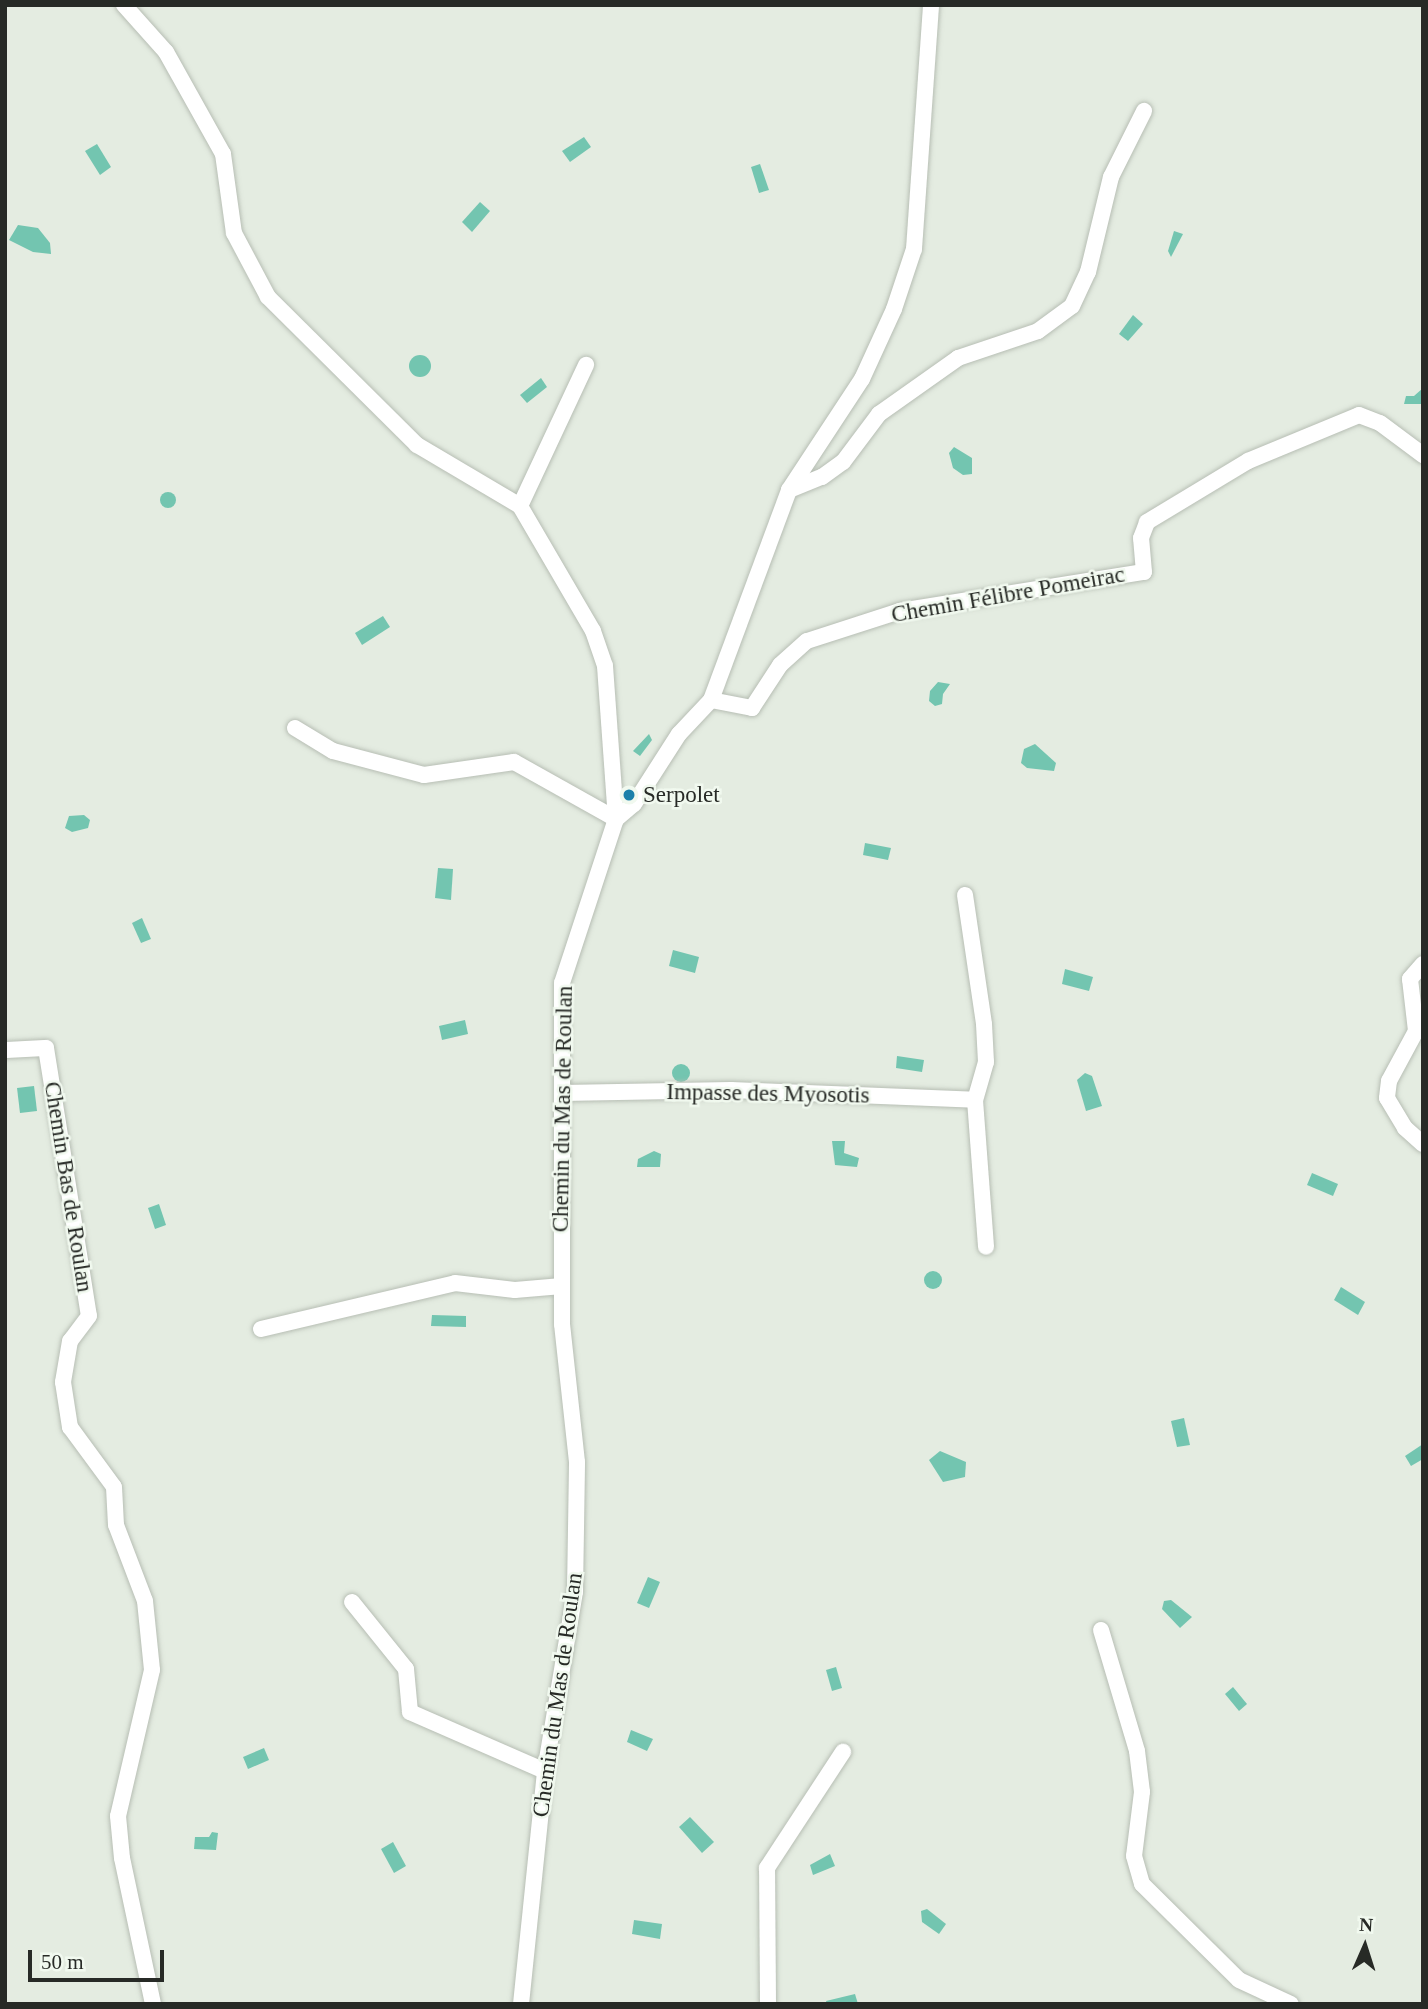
<!DOCTYPE html>
<meta charset="utf-8">
<style>
body{margin:0}
#map{position:relative;width:1428px;height:2009px;overflow:hidden;background:#e4ece1;font-family:Georgia,serif}
div>[style]{position:absolute}
[style*='--x']{left:calc(var(--x)*1px);top:calc(var(--y)*1px);width:calc(var(--w)*1px);rotate:calc(var(--a)*1deg)}
.water>*{inset:0;background:#73c5b0}
.round{border-radius:50%}
.roads{filter:drop-shadow(0 0 2px #b7beb4) drop-shadow(0 0 2px #b7beb4)}
.street>*{height:16px;margin:-8px;padding:0 8px;transform-origin:8px;border-radius:8px;background:#fff}
.dots>*{width:19px;height:19px;translate:-50% -50%;box-sizing:border-box;border:4px solid #f1f9ef;border-radius:50%}
span{translate:-50% -50%;white-space:nowrap;text-align:center;line-height:1.15;-webkit-text-stroke:5px #f1f9ef;paint-order:stroke}
.street-label{font-size:23px;color:#272a26}
.poi-label{font-size:23px;color:#272a26}
.left{translate:0 -50%;text-align:left}
.frame{position:absolute;inset:0;border:7px solid #272a26;pointer-events:none}
.north{position:absolute;left:1330px;top:1911px;width:70px;height:70px;-webkit-text-stroke:5px #f1f9ef;paint-order:stroke;rotate:3deg;font-size:19px;font-weight:700;line-height:28px;text-align:center;color:#272a26}
.north::after{content:'';display:block;margin:auto;width:24px;height:32px;background:#272a26;clip-path:polygon(50% 0,100% 100%,50% 72%,0 100%)}
.scale{position:absolute;left:28px;top:1950px;width:136px;height:32px;box-sizing:border-box;border:4px solid #272a26;border-top:0;padding-left:9px;font-size:21px;line-height:24px;white-space:nowrap;color:#272a26;-webkit-text-stroke:5px #f1f9ef;paint-order:stroke}
</style>
<div id="map">
<div class="water">
<i style="clip-path:polygon(584px 137px,591px 147px,570px 162px,562px 151px)"></i>
<i style="clip-path:polygon(97px 144px,111px 167px,100px 175px,85px 151px)"></i>
<i style="clip-path:polygon(760px 164px,769px 190px,759px 193px,751px 167px)"></i>
<i style="clip-path:polygon(480px 202px,490px 211px,472px 232px,462px 222px)"></i>
<i style="clip-path:polygon(18px 225px,38px 228px,50px 243px,51px 254px,33px 252px,9px 240px)"></i>
<i style="clip-path:polygon(1174px 231px,1183px 234px,1171px 257px,1168px 251px)"></i>
<i style="clip-path:polygon(1133px 315px,1143px 324px,1128px 341px,1119px 334px)"></i>
<i class="round" style="left:409px;top:355px;width:22px;height:22px"></i>
<i style="clip-path:polygon(541px 378px,547px 387px,527px 403px,520px 395px)"></i>
<i style="clip-path:polygon(1423px 388px,1421px 404px,1404px 404px,1406px 396px,1414px 396px)"></i>
<i style="clip-path:polygon(954px 447px,972px 458px,972px 474px,963px 475px,953px 468px,949px 453px)"></i>
<i class="round" style="left:160px;top:492px;width:16px;height:16px"></i>
<i style="clip-path:polygon(383px 616px,390px 627px,362px 645px,355px 633px)"></i>
<i style="clip-path:polygon(938px 682px,950px 684px,943px 694px,942px 704px,935px 706px,929px 701px,930px 691px)"></i>
<i style="clip-path:polygon(649px 734px,652px 740px,640px 756px,633px 751px)"></i>
<i style="clip-path:polygon(1035px 744px,1056px 763px,1054px 771px,1027px 768px,1021px 763px,1024px 749px)"></i>
<i style="clip-path:polygon(84px 815px,90px 820px,88px 828px,72px 832px,65px 828px,69px 816px)"></i>
<i style="clip-path:polygon(865px 843px,891px 848px,888px 860px,863px 855px)"></i>
<i style="clip-path:polygon(438px 868px,453px 869px,451px 900px,435px 898px)"></i>
<i style="clip-path:polygon(142px 918px,151px 939px,141px 943px,132px 923px)"></i>
<i style="clip-path:polygon(673px 950px,699px 957px,695px 973px,669px 966px)"></i>
<i style="clip-path:polygon(1065px 969px,1093px 977px,1089px 991px,1062px 984px)"></i>
<i style="clip-path:polygon(465px 1020px,468px 1034px,442px 1040px,439px 1026px)"></i>
<i style="clip-path:polygon(897px 1056px,924px 1060px,922px 1072px,896px 1068px)"></i>
<i class="round" style="left:672px;top:1064px;width:18px;height:18px"></i>
<i style="clip-path:polygon(1085px 1073px,1092px 1076px,1102px 1106px,1086px 1111px,1077px 1080px)"></i>
<i style="clip-path:polygon(34px 1086px,37px 1111px,20px 1113px,17px 1088px)"></i>
<i style="clip-path:polygon(832px 1141px,845px 1141px,844px 1153px,859px 1158px,857px 1167px,835px 1165px)"></i>
<i style="clip-path:polygon(654px 1151px,661px 1154px,660px 1167px,637px 1167px,638px 1159px)"></i>
<i style="clip-path:polygon(1312px 1173px,1338px 1184px,1333px 1196px,1307px 1185px)"></i>
<i style="clip-path:polygon(159px 1204px,166px 1225px,155px 1229px,148px 1208px)"></i>
<i class="round" style="left:924px;top:1271px;width:18px;height:18px"></i>
<i style="clip-path:polygon(1341px 1287px,1365px 1302px,1358px 1315px,1334px 1300px)"></i>
<i style="clip-path:polygon(432px 1315px,466px 1316px,466px 1327px,431px 1326px)"></i>
<i style="clip-path:polygon(1184px 1418px,1190px 1445px,1177px 1447px,1171px 1421px)"></i>
<i style="clip-path:polygon(1423px 1444px,1423px 1459px,1411px 1466px,1405px 1456px)"></i>
<i style="clip-path:polygon(940px 1451px,966px 1462px,965px 1477px,943px 1482px,929px 1460px)"></i>
<i style="clip-path:polygon(648px 1577px,660px 1582px,649px 1608px,637px 1603px)"></i>
<i style="clip-path:polygon(1171px 1600px,1192px 1617px,1180px 1628px,1162px 1609px,1164px 1601px)"></i>
<i style="clip-path:polygon(836px 1667px,842px 1688px,832px 1691px,826px 1670px)"></i>
<i style="clip-path:polygon(1233px 1687px,1247px 1704px,1239px 1711px,1225px 1694px)"></i>
<i style="clip-path:polygon(631px 1730px,653px 1739px,647px 1751px,627px 1742px)"></i>
<i style="clip-path:polygon(264px 1748px,269px 1760px,248px 1769px,243px 1757px)"></i>
<i style="clip-path:polygon(690px 1817px,714px 1842px,702px 1853px,679px 1827px)"></i>
<i style="clip-path:polygon(212px 1832px,218px 1833px,216px 1850px,194px 1849px,195px 1837px,209px 1837px)"></i>
<i style="clip-path:polygon(393px 1842px,406px 1866px,394px 1873px,381px 1849px)"></i>
<i style="clip-path:polygon(830px 1854px,835px 1866px,813px 1875px,810px 1865px)"></i>
<i style="clip-path:polygon(927px 1909px,946px 1924px,939px 1934px,922px 1922px,921px 1911px)"></i>
<i style="clip-path:polygon(634px 1920px,662px 1924px,660px 1939px,632px 1934px)"></i>
<i style="clip-path:polygon(855px 1994px,858px 2004px,827px 2004px,826px 2001px)"></i>
</div>
<div class="roads">
<div class="street">
<i style="--x:124;--y:5;--w:63;--a:48.2"></i>
<i style="--x:166;--y:52;--w:117;--a:60.8"></i>
<i style="--x:223;--y:154;--w:80;--a:82.1"></i>
<i style="--x:234;--y:233;--w:72;--a:62"></i>
<i style="--x:268;--y:297;--w:210;--a:44.8"></i>
<i style="--x:417;--y:445;--w:120;--a:30.6"></i>
<i style="--x:520;--y:506;--w:145;--a:59.7"></i>
<i style="--x:593;--y:631;--w:37;--a:71"></i>
<i style="--x:605;--y:666;--w:153;--a:85.9"></i>
<i style="--x:789;--y:490;--w:35;--a:-22"></i>
<i style="--x:822;--y:477;--w:26;--a:-36"></i>
<i style="--x:843;--y:462;--w:60;--a:-53.1"></i>
<i style="--x:879;--y:414;--w:97;--a:-35.3"></i>
<i style="--x:958;--y:358;--w:84;--a:-18.6"></i>
<i style="--x:1038;--y:331;--w:42;--a:-36.3"></i>
<i style="--x:1072;--y:306;--w:38;--a:-65"></i>
<i style="--x:1088;--y:272;--w:98;--a:-76.4"></i>
<i style="--x:1111;--y:177;--w:74;--a:-63.4"></i>
<i style="--x:520;--y:506;--w:156;--a:-64.9"></i>
<i style="--x:711;--y:700;--w:42;--a:11"></i>
<i style="--x:752;--y:708;--w:51;--a:-56.9"></i>
<i style="--x:780;--y:665;--w:36;--a:-42"></i>
<i style="--x:807;--y:641;--w:98;--a:-17.9"></i>
<i style="--x:900;--y:611;--w:247;--a:-9.1"></i>
<i style="--x:1144;--y:572;--w:34;--a:-95"></i>
<i style="--x:1141;--y:538;--w:17;--a:-69"></i>
<i style="--x:1147;--y:522;--w:118;--a:-31.1"></i>
<i style="--x:1248;--y:461;--w:120;--a:-22.5"></i>
<i style="--x:1359;--y:415;--w:22;--a:21"></i>
<i style="--x:1380;--y:423;--w:54;--a:36.7"></i>
<i style="--x:295;--y:728;--w:44;--a:31.2"></i>
<i style="--x:333;--y:751;--w:94;--a:14.8"></i>
<i style="--x:424;--y:775;--w:91;--a:-8.2"></i>
<i style="--x:514;--y:762;--w:117;--a:29.2"></i>
<i style="--x:965;--y:895;--w:130;--a:81.6"></i>
<i style="--x:984;--y:1024;--w:38;--a:87"></i>
<i style="--x:986;--y:1062;--w:40;--a:106"></i>
<i style="--x:1423;--y:964;--w:20;--a:131"></i>
<i style="--x:1410;--y:979;--w:52;--a:83.4"></i>
<i style="--x:1416;--y:1031;--w:57;--a:118.4"></i>
<i style="--x:1389;--y:1081;--w:17;--a:97"></i>
<i style="--x:1387;--y:1098;--w:35;--a:59"></i>
<i style="--x:1405;--y:1128;--w:24;--a:42"></i>
<i style="--x:5;--y:1050;--w:41;--a:-2.8"></i>
<i style="--x:46;--y:1048;--w:271;--a:80.9"></i>
<i style="--x:89;--y:1316;--w:31;--a:127"></i>
<i style="--x:70;--y:1341;--w:42;--a:99.7"></i>
<i style="--x:63;--y:1382;--w:46;--a:81.2"></i>
<i style="--x:70;--y:1427;--w:74;--a:53.7"></i>
<i style="--x:114;--y:1487;--w:38;--a:87"></i>
<i style="--x:116;--y:1525;--w:81;--a:69.1"></i>
<i style="--x:145;--y:1601;--w:69;--a:84.2"></i>
<i style="--x:152;--y:1670;--w:150;--a:103.1"></i>
<i style="--x:118;--y:1816;--w:42;--a:84.6"></i>
<i style="--x:122;--y:1858;--w:149;--a:78"></i>
<i style="--x:562;--y:1093;--w:169;--a:-1"></i>
<i style="--x:731;--y:1090;--w:244;--a:2.3"></i>
<i style="--x:975;--y:1100;--w:147;--a:85.7"></i>
<i style="--x:261;--y:1329;--w:199;--a:-13.3"></i>
<i style="--x:455;--y:1283;--w:60;--a:6.7"></i>
<i style="--x:515;--y:1290;--w:47;--a:-4.9"></i>
<i style="--x:352;--y:1602;--w:86;--a:51.1"></i>
<i style="--x:406;--y:1669;--w:43;--a:84.7"></i>
<i style="--x:410;--y:1712;--w:147;--a:23.6"></i>
<i style="--x:1101;--y:1630;--w:126;--a:73.4"></i>
<i style="--x:1137;--y:1751;--w:41;--a:83"></i>
<i style="--x:1142;--y:1792;--w:64;--a:97.1"></i>
<i style="--x:1134;--y:1856;--w:29;--a:74"></i>
<i style="--x:1142;--y:1884;--w:136;--a:44.7"></i>
<i style="--x:1239;--y:1980;--w:57;--a:24.8"></i>
<i style="--x:521;--y:2004;--w:234;--a:-84.1"></i>
<i style="--x:545;--y:1771;--w:181;--a:-80.5"></i>
<i style="--x:575;--y:1592;--w:130;--a:-89.1"></i>
<i style="--x:577;--y:1462;--w:139;--a:-96.2"></i>
<i style="--x:562;--y:1324;--w:341;--a:-90"></i>
<i style="--x:562;--y:983;--w:173;--a:-71.8"></i>
<i style="--x:616;--y:819;--w:23;--a:-40"></i>
<i style="--x:634;--y:804;--w:83;--a:-57.3"></i>
<i style="--x:679;--y:734;--w:47;--a:-46.7"></i>
<i style="--x:711;--y:700;--w:224;--a:-69.6"></i>
<i style="--x:789;--y:490;--w:133;--a:-56.7"></i>
<i style="--x:862;--y:379;--w:77;--a:-65.4"></i>
<i style="--x:894;--y:309;--w:63;--a:-71.6"></i>
<i style="--x:914;--y:249;--w:245;--a:-86"></i>
<i style="--x:768;--y:2004;--w:136;--a:-90.4"></i>
<i style="--x:767;--y:1868;--w:139;--a:-56.8"></i>
</div>
</div>
<div class="dots">
<i style="left:629px;top:795px;background:#1b80aa"></i>
</div>
<div class="street-label">
<span style="left:1008px;top:595px;rotate:-10deg">Chemin Félibre Pomeirac</span>
<span style="left:768px;top:1094px;rotate:1deg">Impasse des Myosotis</span>
<span style="left:563px;top:1109px;rotate:-89deg">Chemin du Mas de Roulan</span>
<span style="left:68px;top:1187px;rotate:81deg">Chemin Bas de Roulan</span>
<span style="left:558px;top:1695px;rotate:-82deg">Chemin du Mas de Roulan</span>
</div>
<div class="poi-label">
<span class="left" style="left:643px;top:795px">Serpolet</span>
</div>
<div class="frame"></div>
<div class="north">N</div>
<div class="scale">50 m</div>
</div>
